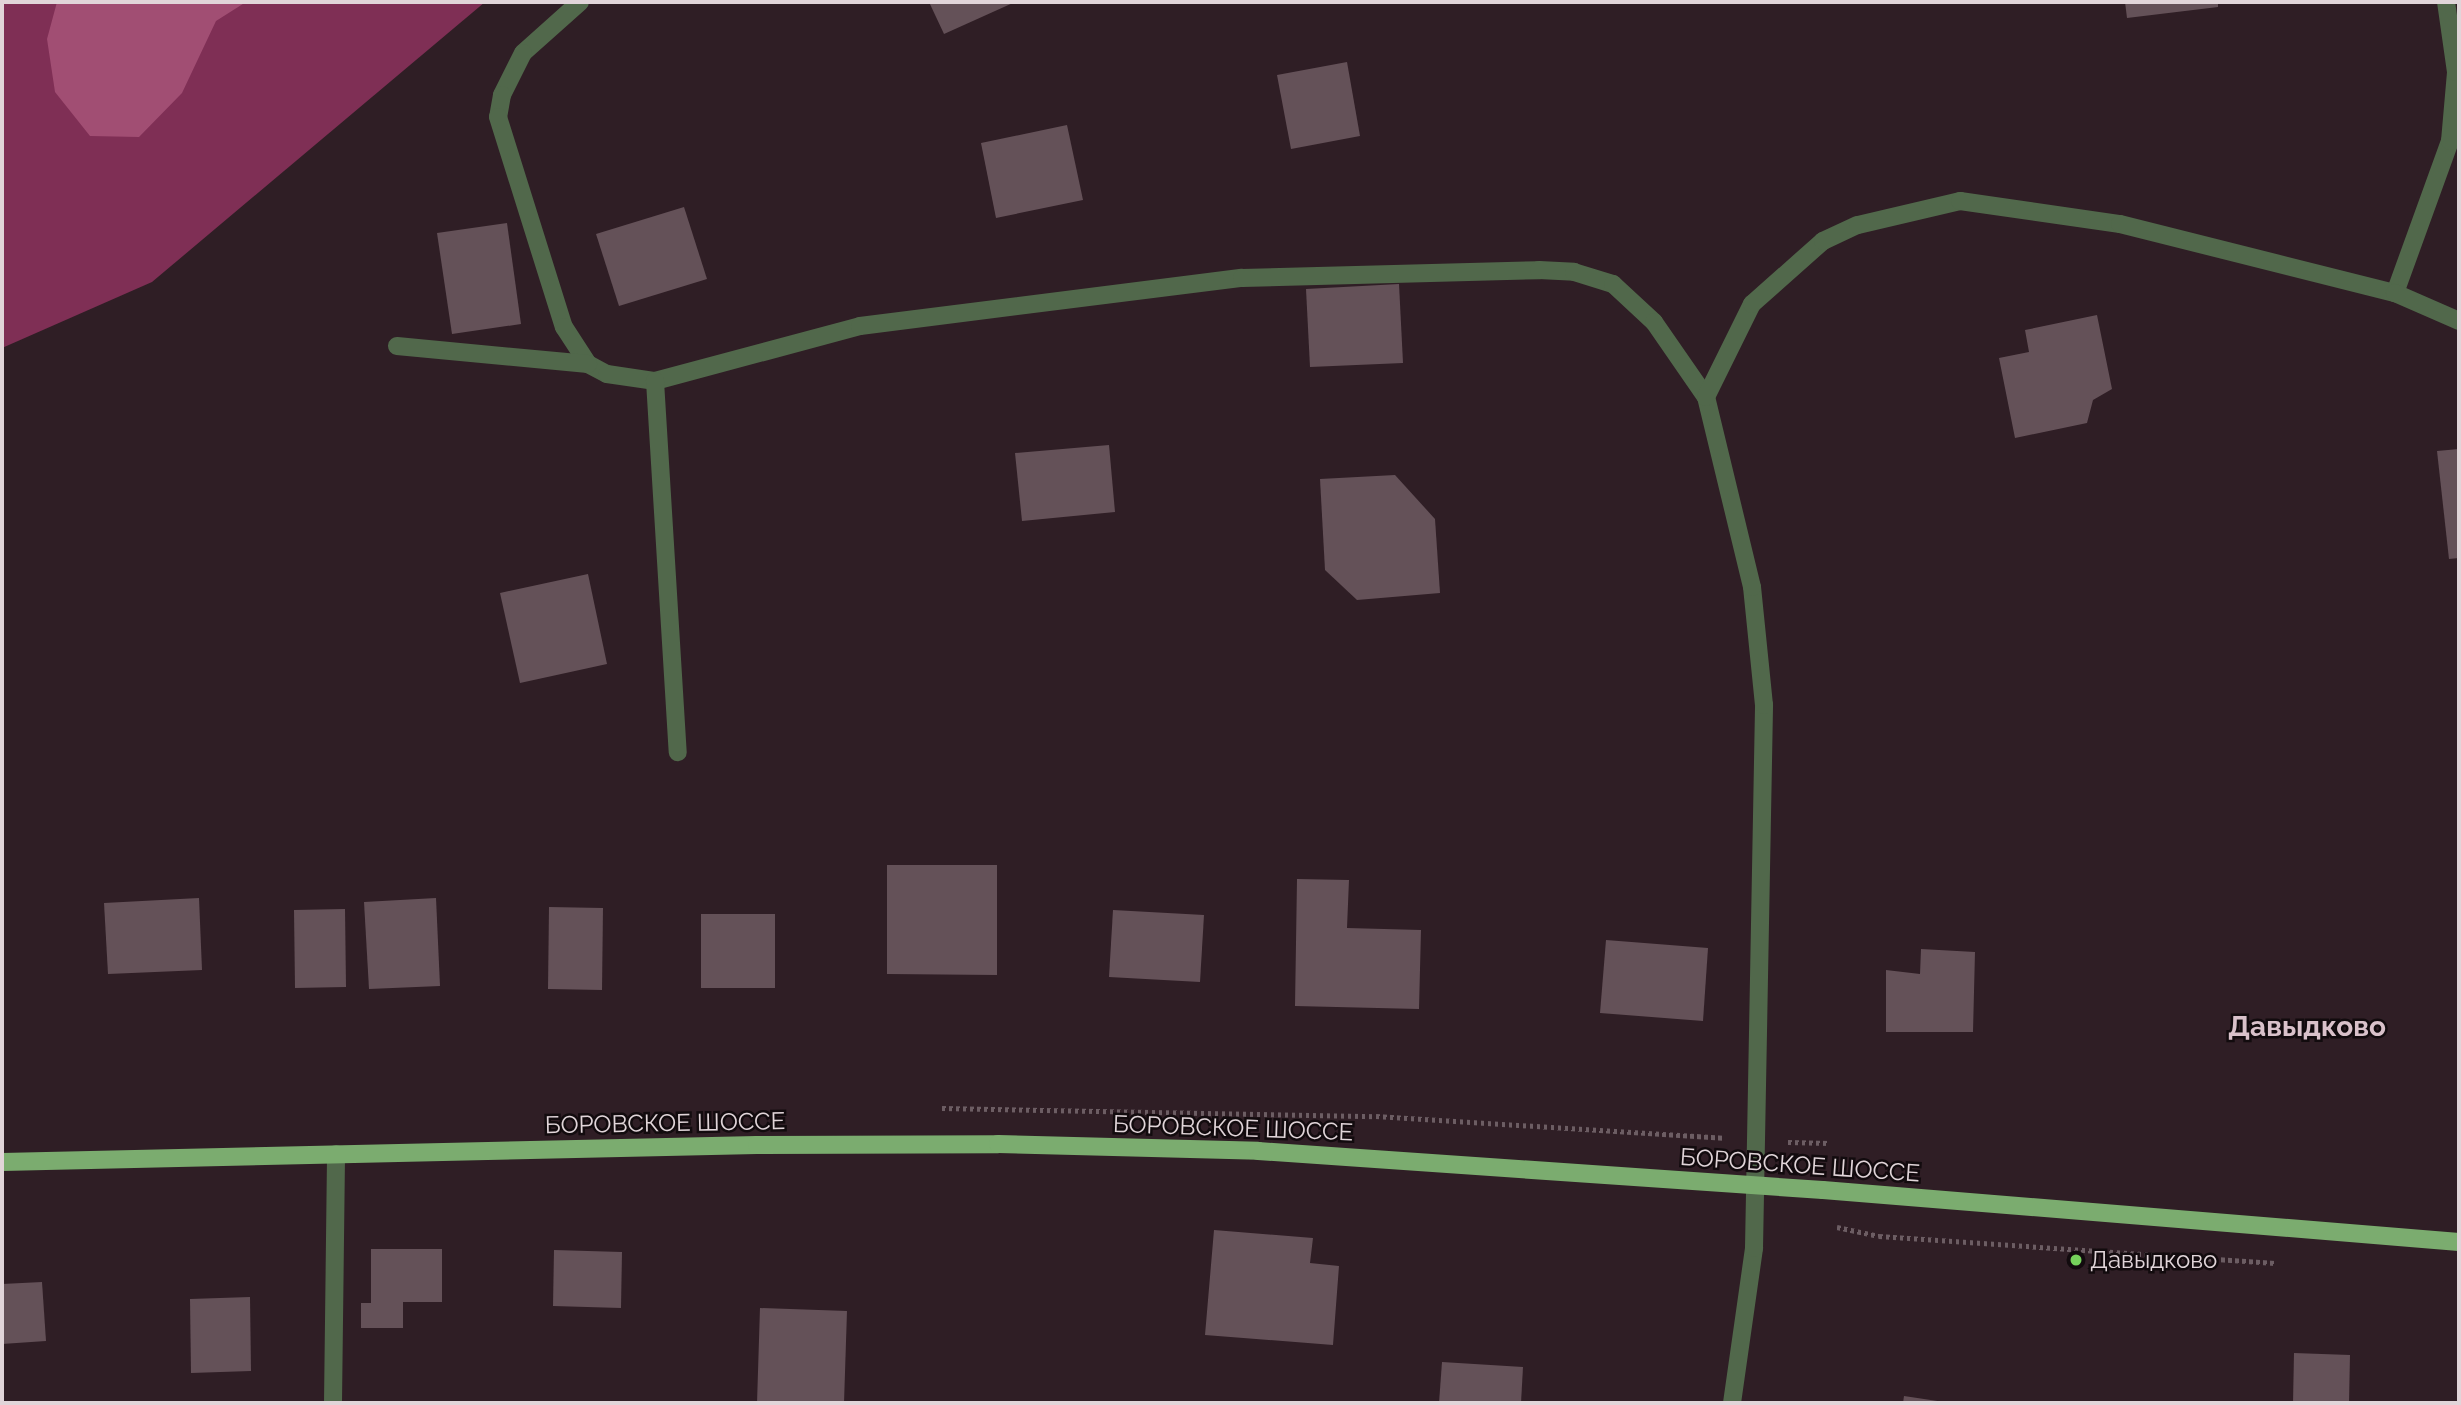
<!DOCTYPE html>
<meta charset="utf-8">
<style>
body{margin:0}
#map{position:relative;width:2461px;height:1405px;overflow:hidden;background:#2f1e25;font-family:Raleway,sans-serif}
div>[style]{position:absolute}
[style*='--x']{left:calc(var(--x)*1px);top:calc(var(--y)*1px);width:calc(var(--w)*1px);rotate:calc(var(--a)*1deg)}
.forest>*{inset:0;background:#7f2f55}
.water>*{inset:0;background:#a14e73}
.building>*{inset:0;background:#645158}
.path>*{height:4.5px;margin-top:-2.25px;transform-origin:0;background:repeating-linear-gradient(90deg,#6c5d63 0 3.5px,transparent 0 7px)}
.minor>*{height:18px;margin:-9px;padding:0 9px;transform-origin:9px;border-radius:9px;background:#51684b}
.major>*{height:18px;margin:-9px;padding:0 9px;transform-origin:9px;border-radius:9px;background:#7bac6f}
.dots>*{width:19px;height:19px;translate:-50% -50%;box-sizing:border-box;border:4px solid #120b0e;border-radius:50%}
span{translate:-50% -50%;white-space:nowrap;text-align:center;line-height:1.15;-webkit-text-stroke:5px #120b0e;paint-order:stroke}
.street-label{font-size:24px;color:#e1d5d9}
.poi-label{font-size:24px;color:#e1d5d9}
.left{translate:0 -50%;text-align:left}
.quarter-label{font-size:28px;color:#d9c1ca;font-weight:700}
.frame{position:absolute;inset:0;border:4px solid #e1d5d9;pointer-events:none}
</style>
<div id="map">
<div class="forest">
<i style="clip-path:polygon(2px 2px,485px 2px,152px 282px,2px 348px)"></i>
</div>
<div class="water">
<i style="clip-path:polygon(57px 2px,246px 2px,216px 21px,182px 93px,139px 137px,90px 136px,55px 92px,47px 39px)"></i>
</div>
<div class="building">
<i style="clip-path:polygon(929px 2px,1015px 2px,944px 34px)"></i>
<i style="clip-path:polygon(2125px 2px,2218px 2px,2218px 7px,2127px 18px)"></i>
<i style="clip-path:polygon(1347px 62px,1360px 136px,1291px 149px,1277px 75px)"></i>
<i style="clip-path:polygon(1067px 125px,1083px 200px,996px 218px,981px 143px)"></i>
<i style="clip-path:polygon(684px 207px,707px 279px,619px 306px,596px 234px)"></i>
<i style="clip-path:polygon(507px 223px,521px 324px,452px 334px,437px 233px)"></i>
<i style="clip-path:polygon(1399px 284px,1403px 363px,1310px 367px,1306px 289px)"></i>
<i style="clip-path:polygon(2097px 315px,2112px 389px,2093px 400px,2087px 423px,2015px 438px,1999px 358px,2029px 352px,2025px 330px)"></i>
<i style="clip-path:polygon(1109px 445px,1115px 512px,1022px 521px,1015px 453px)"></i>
<i style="clip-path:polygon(2459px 449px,2459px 558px,2449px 559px,2437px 451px)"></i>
<i style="clip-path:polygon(1395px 475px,1435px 519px,1440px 593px,1357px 600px,1325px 570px,1320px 479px)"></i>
<i style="clip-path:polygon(588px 574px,607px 664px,520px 683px,500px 593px)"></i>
<i style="clip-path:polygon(887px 865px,997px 865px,997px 975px,887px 974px)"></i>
<i style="clip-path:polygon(1297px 879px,1349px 880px,1347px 928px,1421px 930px,1419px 1009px,1295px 1006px)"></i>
<i style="clip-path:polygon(199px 898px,202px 970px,108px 974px,104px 903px)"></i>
<i style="clip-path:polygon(436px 898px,440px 986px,369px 989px,364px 902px)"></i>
<i style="clip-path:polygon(549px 907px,603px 908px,602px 990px,548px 989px)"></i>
<i style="clip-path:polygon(345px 909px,346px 987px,295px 988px,294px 910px)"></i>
<i style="clip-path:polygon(1113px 910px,1204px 915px,1200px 982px,1109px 977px)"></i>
<i style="clip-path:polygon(701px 914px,775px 914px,775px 988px,701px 988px)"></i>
<i style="clip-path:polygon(1606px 940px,1708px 948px,1703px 1021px,1600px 1013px)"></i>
<i style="clip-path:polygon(1921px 949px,1975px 952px,1973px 1032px,1886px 1032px,1886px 970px,1920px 974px)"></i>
<i style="clip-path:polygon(1214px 1230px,1313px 1238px,1310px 1263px,1339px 1266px,1333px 1345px,1205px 1335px)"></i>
<i style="clip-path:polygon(371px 1249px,442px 1249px,442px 1302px,403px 1302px,403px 1328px,361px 1328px,361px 1303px,371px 1303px)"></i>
<i style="clip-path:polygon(554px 1250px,622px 1252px,621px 1308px,553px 1306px)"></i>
<i style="clip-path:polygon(42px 1282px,46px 1341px,2px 1344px,2px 1284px)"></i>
<i style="clip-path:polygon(250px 1297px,251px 1371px,191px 1373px,190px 1299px)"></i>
<i style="clip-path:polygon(760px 1308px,847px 1311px,844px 1403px,757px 1403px)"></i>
<i style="clip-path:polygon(2294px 1353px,2350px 1355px,2349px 1403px,2293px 1403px)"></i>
<i style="clip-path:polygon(1442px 1362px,1523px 1367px,1521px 1403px,1439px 1403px)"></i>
<i style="clip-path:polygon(1904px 1396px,1944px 1402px,1944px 1403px,1903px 1403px)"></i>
</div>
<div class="path">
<i style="--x:942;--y:1108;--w:434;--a:1.1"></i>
<i style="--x:1376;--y:1116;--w:348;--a:3.6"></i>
<i style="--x:1788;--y:1142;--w:41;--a:1.4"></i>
<i style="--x:1837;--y:1227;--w:43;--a:12.1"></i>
<i style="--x:1879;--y:1236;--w:397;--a:3.9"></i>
</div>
<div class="minor">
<i style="--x:580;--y:2;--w:76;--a:138.2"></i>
<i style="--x:523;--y:53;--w:47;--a:116.6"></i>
<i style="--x:502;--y:95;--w:22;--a:100"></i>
<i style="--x:498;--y:117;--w:220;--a:72.6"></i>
<i style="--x:564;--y:327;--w:44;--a:57"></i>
<i style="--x:588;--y:364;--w:21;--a:28"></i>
<i style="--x:607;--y:374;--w:49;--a:8.3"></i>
<i style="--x:655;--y:381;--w:212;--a:-15"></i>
<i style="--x:860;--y:326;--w:385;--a:-7.2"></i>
<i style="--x:1242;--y:278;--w:297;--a:-1.5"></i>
<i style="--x:1539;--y:270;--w:35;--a:3"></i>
<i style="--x:1574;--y:272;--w:41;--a:17.1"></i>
<i style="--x:1613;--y:284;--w:56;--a:42.8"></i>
<i style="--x:1654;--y:322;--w:91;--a:55.3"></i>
<i style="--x:2395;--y:293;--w:162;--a:-70.1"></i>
<i style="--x:2450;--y:141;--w:69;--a:-85"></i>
<i style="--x:2456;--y:72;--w:71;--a:-98.1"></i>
<i style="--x:397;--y:346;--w:192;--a:5.4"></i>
<i style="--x:655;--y:381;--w:372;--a:86.5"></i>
<i style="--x:333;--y:1403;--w:249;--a:-89.3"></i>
<i style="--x:1732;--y:1403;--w:157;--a:-81.9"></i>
<i style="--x:1754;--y:1248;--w:543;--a:-88.94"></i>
<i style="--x:1764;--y:705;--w:119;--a:-95.8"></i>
<i style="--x:1752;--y:587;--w:195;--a:-103.6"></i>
<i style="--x:1706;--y:397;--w:104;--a:-63.7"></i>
<i style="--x:1752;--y:304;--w:95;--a:-41.6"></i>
<i style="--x:1823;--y:241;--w:38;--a:-25"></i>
<i style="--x:1858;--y:225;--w:105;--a:-13.2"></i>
<i style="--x:1960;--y:201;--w:162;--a:8.2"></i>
<i style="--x:2120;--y:224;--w:284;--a:14.1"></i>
<i style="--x:2395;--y:293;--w:70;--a:23.6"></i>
</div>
<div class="major">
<i style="--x:2;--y:1162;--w:755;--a:-1.29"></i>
<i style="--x:757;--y:1145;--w:241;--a:-0.2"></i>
<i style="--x:998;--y:1144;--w:260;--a:1.5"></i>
<i style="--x:1258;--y:1151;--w:566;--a:3.95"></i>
<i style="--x:1823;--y:1190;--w:638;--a:4.67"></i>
</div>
<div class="dots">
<i style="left:2076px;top:1260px;background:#75d25b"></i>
</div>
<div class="street-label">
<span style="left:665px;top:1123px;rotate:-1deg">БОРОВСКОЕ ШОССЕ</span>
<span style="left:1233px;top:1128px;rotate:2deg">БОРОВСКОЕ ШОССЕ</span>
<span style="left:1800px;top:1165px;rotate:4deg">БОРОВСКОЕ ШОССЕ</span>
</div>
<div class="poi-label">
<span class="left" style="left:2090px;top:1260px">Давыдково</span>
</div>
<div class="quarter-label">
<span style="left:2307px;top:1027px">Давыдково</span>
</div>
<div class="frame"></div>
</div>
